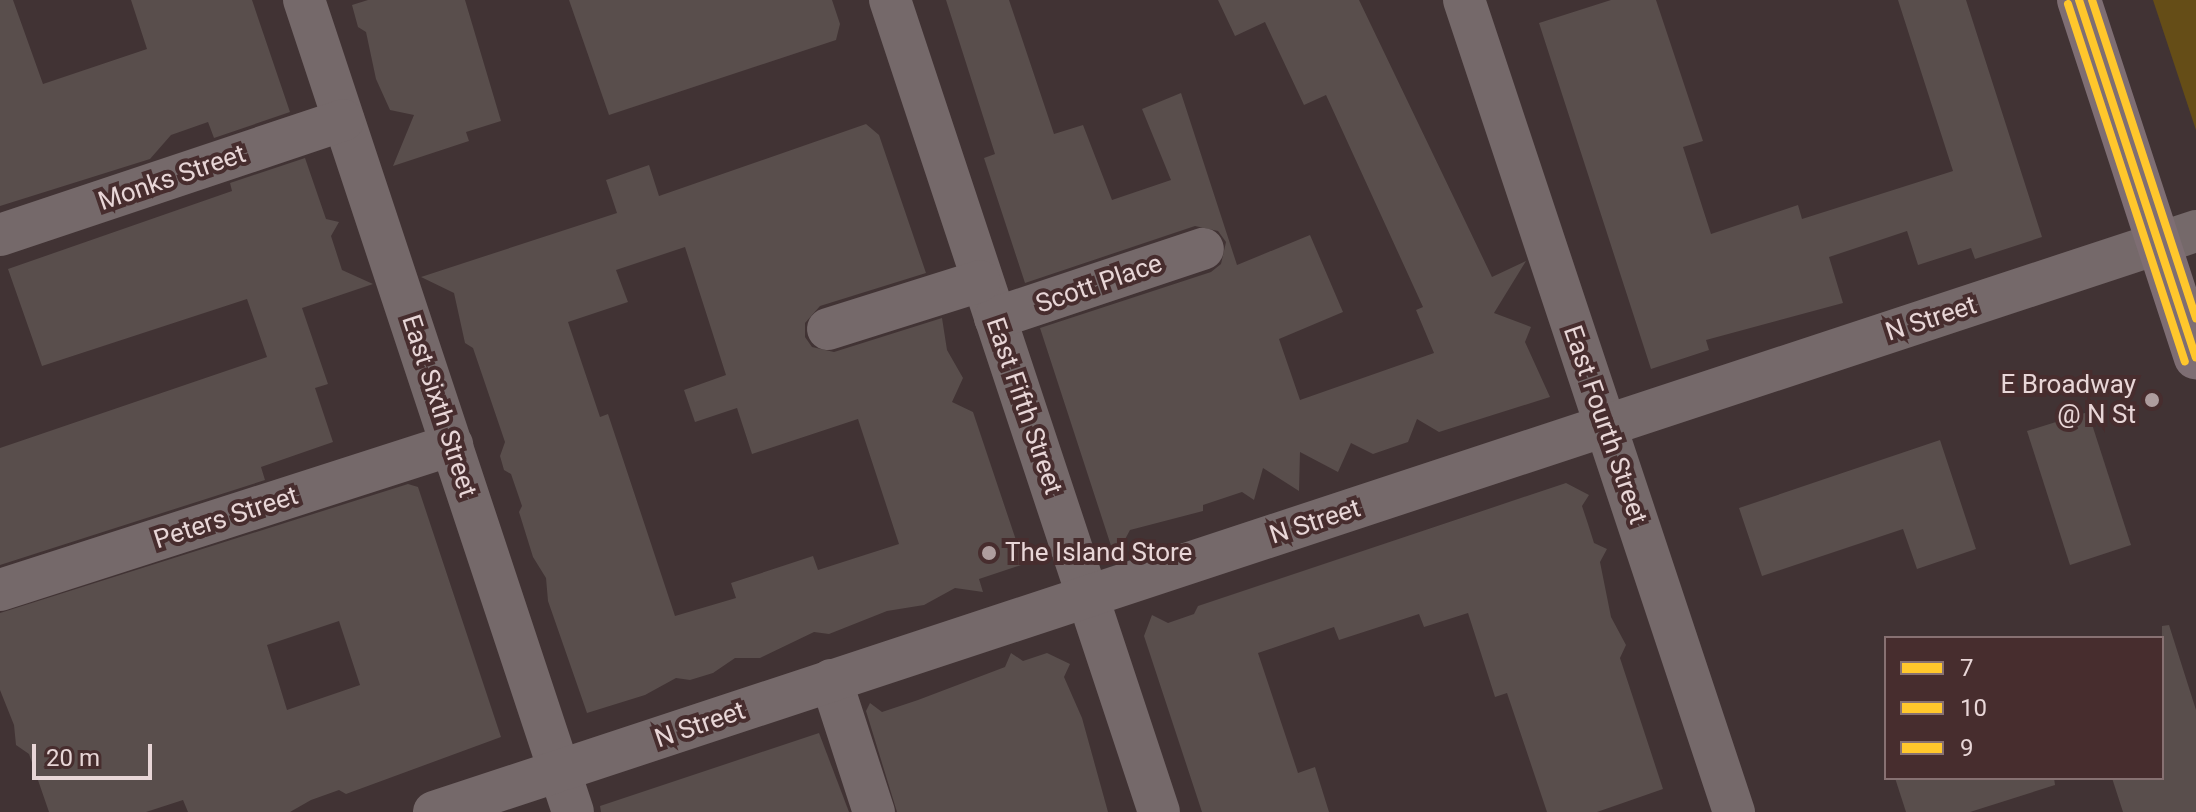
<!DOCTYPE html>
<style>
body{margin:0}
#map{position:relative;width:2196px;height:812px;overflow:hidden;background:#413334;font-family:Roboto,sans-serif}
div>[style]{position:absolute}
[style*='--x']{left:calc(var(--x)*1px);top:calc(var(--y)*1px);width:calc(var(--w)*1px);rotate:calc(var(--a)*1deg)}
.green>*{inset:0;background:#654d17}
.building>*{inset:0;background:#594e4c}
.minor>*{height:42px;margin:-21px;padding:0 21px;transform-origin:21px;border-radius:21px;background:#75696a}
.major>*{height:44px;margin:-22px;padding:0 22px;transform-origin:22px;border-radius:22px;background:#7e6e73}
.bus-1>*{height:8px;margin:-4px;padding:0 4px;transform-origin:4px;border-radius:4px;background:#ffc72c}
.bus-2>*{height:8px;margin:-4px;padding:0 4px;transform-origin:4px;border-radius:4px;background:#ffc72c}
.bus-3>*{height:8px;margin:-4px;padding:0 4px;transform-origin:4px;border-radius:4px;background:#ffc72c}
.dots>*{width:22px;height:22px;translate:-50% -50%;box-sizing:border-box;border:4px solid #472d2e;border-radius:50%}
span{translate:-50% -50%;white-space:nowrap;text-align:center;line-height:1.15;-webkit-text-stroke:8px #472d2e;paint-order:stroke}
.street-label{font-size:26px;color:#e8d6d7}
.poi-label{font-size:26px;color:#e8d6d7}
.right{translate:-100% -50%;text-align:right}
.left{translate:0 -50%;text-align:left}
.legend{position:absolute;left:1884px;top:636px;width:280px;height:144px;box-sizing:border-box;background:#472d2e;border:2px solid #877172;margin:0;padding:10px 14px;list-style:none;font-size:24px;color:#e8d6d7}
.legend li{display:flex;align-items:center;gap:16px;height:40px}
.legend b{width:40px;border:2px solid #877172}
.scale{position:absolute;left:32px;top:744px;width:120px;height:36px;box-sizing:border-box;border:4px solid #e8d6d7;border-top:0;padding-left:10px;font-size:24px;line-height:28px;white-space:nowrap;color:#e8d6d7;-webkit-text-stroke:6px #472d2e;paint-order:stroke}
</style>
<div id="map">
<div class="green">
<i style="clip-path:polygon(2153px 0,2196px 0,2196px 130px)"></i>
</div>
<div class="building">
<i style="clip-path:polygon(0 0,13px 0,43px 84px,147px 49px,131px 0,252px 0,290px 112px,214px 138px,208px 122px,171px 135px,150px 159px,0 206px)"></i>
<i style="clip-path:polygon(368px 0,465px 0,501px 121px,466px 132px,469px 141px,393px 166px,414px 115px,390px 110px,376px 79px,366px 32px,358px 27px,352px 5px)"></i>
<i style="clip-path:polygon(569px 0,832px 0,840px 24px,836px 40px,609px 115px)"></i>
<i style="clip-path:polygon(946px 0,1009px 0,1054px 134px,1083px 125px,1112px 200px,1171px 180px,1142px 109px,1181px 93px,1237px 265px,1310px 235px,1343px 312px,1279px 339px,1300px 400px,1434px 353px,1416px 310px,1423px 307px,1326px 95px,1304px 105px,1265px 22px,1235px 36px,1218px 0,1359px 0,1492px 277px,1526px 261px,1494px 313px,1531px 327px,1525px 342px,1550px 397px,1439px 432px,1417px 419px,1408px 442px,1373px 454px,1351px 443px,1338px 472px,1300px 452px,1299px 491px,1263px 468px,1254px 500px,1242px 492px,1203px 505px,1203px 511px,1130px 530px,1115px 558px,1040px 328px,1211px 272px,1221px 264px,1226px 242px,1218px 231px,1195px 226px,1025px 283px,984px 158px,995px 154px)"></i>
<i style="clip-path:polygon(1611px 0,1656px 0,1703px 141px,1683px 147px,1711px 234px,1798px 205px,1802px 219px,1953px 171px,1898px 0,1966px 0,2042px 237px,1975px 259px,1971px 248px,1918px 265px,1907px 231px,1829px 257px,1843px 303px,1706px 340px,1709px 350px,1651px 369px,1539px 23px)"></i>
<i style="clip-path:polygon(evenodd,866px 124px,879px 135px,926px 273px,820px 306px,805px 323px,805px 337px,812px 347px,834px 352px,942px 318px,947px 350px,963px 378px,952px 402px,973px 412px,1024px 564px,979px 579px,983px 592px,955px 588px,924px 605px,887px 611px,829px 634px,814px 632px,760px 658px,735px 658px,713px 673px,690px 680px,676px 678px,645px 695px,587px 713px,548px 601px,546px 578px,533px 557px,519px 512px,522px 506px,511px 474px,504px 470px,500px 456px,505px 442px,473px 348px,465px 343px,454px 293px,421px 277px,617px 213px,606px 180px,649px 165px,659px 196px,866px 124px,685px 247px,726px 375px,684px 390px,695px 422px,737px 408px,752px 454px,858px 419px,899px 544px,818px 570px,813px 556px,731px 583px,736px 598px,675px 616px,608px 414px,600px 417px,568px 322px,628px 302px,616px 270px,685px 247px)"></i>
<i style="clip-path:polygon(305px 158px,326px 219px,339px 222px,331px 236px,342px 270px,373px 284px,302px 308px,328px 384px,315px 388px,333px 442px,261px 467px,265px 480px,0 565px,0 448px,267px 357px,247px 299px,42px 366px,8px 269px,232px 191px,230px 183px)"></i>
<i style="clip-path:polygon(2088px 412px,2131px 545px,2070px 565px,2027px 431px)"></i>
<i style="clip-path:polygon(1940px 440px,1976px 549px,1917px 569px,1903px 529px,1762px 576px,1739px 508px)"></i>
<i style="clip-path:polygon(1566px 483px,1589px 495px,1582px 506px,1588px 524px,1594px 543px,1607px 549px,1600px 562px,1611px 617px,1626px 645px,1620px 658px,1663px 789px,1597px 812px,1547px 812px,1507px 693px,1495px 697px,1468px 613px,1424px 627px,1419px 614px,1339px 640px,1334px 627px,1258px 653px,1298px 773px,1315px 767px,1329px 812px,1202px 812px,1144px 636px,1152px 615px,1168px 623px,1194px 614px,1198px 606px)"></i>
<i style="clip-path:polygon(evenodd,408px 484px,418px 487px,501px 737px,346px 794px,339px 790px,311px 800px,290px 812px,188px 812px,183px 800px,146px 812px,49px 812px,29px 754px,16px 745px,14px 725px,0 690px,0 613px,408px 484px,339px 621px,360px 685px,287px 710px,267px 645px,339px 621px)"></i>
<i style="clip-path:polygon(2169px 625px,2196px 710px,2196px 812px,2123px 812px,2112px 778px,2162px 778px,2162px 626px)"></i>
<i style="clip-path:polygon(1011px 653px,1023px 661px,1047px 653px,1070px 664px,1064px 677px,1082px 718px,1108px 812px,897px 812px,866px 711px,870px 703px,882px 712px,918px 700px,1005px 667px)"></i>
<i style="clip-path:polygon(819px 733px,849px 812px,601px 812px,600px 806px)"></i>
<i style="clip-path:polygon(1895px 778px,2054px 778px,2055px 785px,1970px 812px,1906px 812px)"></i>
</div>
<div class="minor">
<i style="--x:304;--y:0;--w:855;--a:71.67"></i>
<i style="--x:890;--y:0;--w:855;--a:71.67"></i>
<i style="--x:1464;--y:0;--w:856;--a:71.61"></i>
<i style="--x:0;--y:235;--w:362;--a:-18.5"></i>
<i style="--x:995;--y:318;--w:219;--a:-18.4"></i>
<i style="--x:828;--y:329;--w:159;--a:-17.5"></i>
<i style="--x:0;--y:590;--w:475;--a:-17.8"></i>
<i style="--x:831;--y:680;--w:139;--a:72"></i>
<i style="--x:434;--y:812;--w:1855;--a:-18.25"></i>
</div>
<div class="major">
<i style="--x:2079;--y:0;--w:376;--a:71.9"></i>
</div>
<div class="bus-1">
<i style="--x:2079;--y:0;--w:376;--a:71.9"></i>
</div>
<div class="bus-2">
<i style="--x:2068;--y:4;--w:376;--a:71.9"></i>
</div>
<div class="bus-3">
<i style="--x:2092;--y:0;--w:335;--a:71.9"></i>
</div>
<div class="dots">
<i style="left:2152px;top:400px;background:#ae9d9e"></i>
<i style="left:989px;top:553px;background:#ae9d9e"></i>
</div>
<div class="street-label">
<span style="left:172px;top:178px;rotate:-19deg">Monks Street</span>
<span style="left:1099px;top:284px;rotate:-19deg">Scott Place</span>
<span style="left:1931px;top:319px;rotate:-18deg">N Street</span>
<span style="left:439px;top:406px;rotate:72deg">East Sixth Street</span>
<span style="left:1024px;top:406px;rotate:71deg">East Fifth Street</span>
<span style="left:1605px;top:425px;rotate:71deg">East Fourth Street</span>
<span style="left:226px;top:518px;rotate:-18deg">Peters Street</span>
<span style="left:1315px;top:522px;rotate:-18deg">N Street</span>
<span style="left:700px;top:725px;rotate:-19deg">N Street</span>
</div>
<div class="poi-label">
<span class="right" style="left:2136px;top:400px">E Broadway<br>@ N St</span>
<span class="left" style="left:1005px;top:553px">The Island Store</span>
</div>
<ul class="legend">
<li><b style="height:10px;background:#ffc72c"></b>7</li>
<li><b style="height:10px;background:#ffc72c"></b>10</li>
<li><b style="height:10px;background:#ffc72c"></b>9</li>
</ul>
<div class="scale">20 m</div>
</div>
